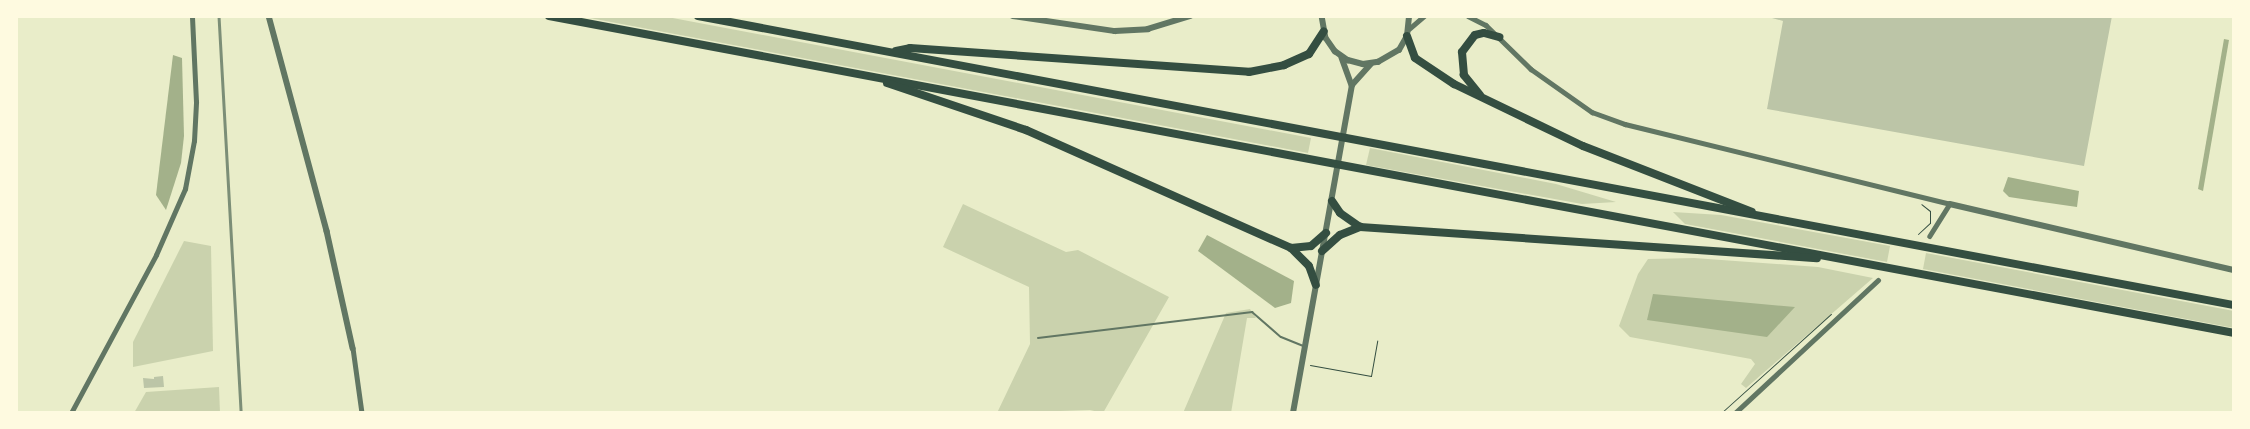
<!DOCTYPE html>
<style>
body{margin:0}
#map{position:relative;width:2250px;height:429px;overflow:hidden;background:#e9edc9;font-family:Commissioner,sans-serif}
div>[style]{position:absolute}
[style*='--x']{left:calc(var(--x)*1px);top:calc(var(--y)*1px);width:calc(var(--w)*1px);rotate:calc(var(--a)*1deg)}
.green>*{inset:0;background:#cad2ad}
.water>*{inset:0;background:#a3b18a}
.building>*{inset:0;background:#bcc5a7}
.path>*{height:1px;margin:-0.5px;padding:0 0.5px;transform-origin:0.5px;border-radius:0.5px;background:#344e41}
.service>*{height:2px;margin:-1px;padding:0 1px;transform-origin:1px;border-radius:1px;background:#617663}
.minor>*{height:4.5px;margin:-2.25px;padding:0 2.25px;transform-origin:2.25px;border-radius:2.25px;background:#617663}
.tertiary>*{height:5.5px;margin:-2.75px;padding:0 2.75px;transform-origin:2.75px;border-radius:2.75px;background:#617663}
.motorway>*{height:8px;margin:-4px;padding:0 4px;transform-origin:4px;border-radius:4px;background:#344e41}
.rail>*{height:2.5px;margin:-1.25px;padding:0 1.25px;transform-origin:1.25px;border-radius:1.25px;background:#7c8e77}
span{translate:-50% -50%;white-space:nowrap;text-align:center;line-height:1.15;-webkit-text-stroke:4px #fefae0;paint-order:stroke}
.frame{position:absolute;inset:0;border:18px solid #fefae0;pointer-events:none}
</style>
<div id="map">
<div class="green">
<i style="clip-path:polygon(579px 16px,662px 16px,1311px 138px,1308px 153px)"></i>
<i style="clip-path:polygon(1370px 148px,1556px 184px,1616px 202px,1582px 204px,1366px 165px)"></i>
<i style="clip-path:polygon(963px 204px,1066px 252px,1078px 250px,1169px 297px,1103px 413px,1090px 410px,997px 413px,1030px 344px,1029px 287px,943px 247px)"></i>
<i style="clip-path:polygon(1673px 212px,1721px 215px,1890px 246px,1887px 262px,1685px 224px)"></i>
<i style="clip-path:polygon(184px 241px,211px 246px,213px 351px,133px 367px,133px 342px)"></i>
<i style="clip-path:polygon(1926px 253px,2234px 311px,2234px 328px,1923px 269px)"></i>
<i style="clip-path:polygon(1694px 258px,1818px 267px,1873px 278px,1746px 388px,1741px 384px,1755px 364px,1751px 359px,1630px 337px,1619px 326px,1638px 274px,1648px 259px)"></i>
<i style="clip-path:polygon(1250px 309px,1256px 318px,1247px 318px,1231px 413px,1183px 413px,1226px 313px)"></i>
<i style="clip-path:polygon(219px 387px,220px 413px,134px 413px,146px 392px)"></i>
</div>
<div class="water">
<i style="clip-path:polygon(2224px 39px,2229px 40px,2203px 191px,2198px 189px)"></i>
<i style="clip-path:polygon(173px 55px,182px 58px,184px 136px,181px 163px,166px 210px,156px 195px)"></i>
<i style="clip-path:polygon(2008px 177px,2079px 191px,2077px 207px,2009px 197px,2003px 191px)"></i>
<i style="clip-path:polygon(1207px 235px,1294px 281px,1291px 303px,1275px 308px,1198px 251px)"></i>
<i style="clip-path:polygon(1653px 294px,1795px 307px,1767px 337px,1647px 320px)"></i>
</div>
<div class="building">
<i style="clip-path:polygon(1765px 16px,2112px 16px,2084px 166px,1767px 109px,1783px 21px)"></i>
<i style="clip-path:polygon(163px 376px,164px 387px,144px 388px,143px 378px,154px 379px,154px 377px)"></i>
</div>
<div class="path">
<i style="--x:1918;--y:234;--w:16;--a:-43"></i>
<i style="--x:1930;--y:223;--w:12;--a:-90"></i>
<i style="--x:1930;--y:211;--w:11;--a:-142"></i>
<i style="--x:1310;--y:365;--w:62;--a:10.2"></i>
<i style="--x:1371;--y:376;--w:36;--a:-80"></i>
<i style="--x:1721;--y:413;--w:148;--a:-42"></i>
</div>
<div class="service">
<i style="--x:1038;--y:338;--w:216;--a:-6.9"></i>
<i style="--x:1252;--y:312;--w:38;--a:41"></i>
<i style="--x:1281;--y:337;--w:24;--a:22"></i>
</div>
<div class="minor">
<i style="--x:1468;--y:16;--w:20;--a:27"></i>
<i style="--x:1486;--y:25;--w:63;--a:44.4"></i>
<i style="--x:1531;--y:69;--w:75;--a:35.2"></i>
<i style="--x:1592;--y:112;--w:35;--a:20"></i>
<i style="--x:1625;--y:124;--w:335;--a:13.8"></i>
<i style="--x:1950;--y:204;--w:38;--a:122"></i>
<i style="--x:1409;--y:29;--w:20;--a:-41"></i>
<i style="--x:353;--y:348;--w:66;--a:82.1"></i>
<i style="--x:71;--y:413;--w:179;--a:-61.7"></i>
<i style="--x:156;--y:255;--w:72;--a:-66.3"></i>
<i style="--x:185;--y:189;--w:49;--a:-79.4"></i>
<i style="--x:194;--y:141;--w:39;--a:-87"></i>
<i style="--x:196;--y:102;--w:86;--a:-92.7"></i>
<i style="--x:1735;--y:413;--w:195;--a:-42.9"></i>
</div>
<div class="tertiary">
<i style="--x:269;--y:16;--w:223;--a:74.9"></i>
<i style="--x:327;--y:231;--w:120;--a:77.5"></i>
<i style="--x:1013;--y:16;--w:103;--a:8.4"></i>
<i style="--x:1115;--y:31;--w:33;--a:-3"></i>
<i style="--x:1148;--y:29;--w:44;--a:-17.2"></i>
<i style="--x:1322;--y:16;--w:22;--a:80"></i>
<i style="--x:1326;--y:38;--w:16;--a:55"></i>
<i style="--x:1335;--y:51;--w:16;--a:35"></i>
<i style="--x:1348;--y:60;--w:16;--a:15"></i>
<i style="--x:1363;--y:64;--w:15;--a:-8"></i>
<i style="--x:1378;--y:62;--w:24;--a:-30"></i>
<i style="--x:1399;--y:50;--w:16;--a:-60"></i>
<i style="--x:1407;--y:36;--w:20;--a:-84"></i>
<i style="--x:1342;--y:58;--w:29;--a:70"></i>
<i style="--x:1950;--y:204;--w:292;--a:13.1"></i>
<i style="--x:1293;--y:413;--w:333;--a:-79.8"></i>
<i style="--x:1352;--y:85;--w:28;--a:-48"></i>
</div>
<div class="motorway">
<i style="--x:549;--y:16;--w:1715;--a:10.65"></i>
<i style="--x:698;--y:16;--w:1563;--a:10.66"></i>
<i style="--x:1407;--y:36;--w:23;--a:70"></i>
<i style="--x:1415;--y:58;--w:47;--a:33.7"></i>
<i style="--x:1454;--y:84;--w:143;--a:25.7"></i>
<i style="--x:1583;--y:146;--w:181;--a:21.3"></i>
<i style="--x:896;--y:51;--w:14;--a:-12"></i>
<i style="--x:910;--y:48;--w:340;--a:4"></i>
<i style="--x:1249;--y:72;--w:36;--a:-11"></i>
<i style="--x:1284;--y:65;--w:27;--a:-24"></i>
<i style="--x:1309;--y:54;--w:27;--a:-57"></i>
<i style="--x:887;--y:83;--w:147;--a:18.7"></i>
<i style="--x:1026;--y:130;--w:290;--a:24"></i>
<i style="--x:1291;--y:248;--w:25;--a:45"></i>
<i style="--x:1309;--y:266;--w:20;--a:70"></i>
<i style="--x:1480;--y:95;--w:26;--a:-129"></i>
<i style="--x:1464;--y:75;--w:23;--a:-95"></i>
<i style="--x:1462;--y:52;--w:21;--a:-53"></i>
<i style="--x:1475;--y:35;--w:9;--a:-13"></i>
<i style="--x:1484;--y:33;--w:16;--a:15"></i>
<i style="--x:1332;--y:201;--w:14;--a:56"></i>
<i style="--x:1340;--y:213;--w:24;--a:35"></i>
<i style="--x:1291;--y:248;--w:20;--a:-6"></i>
<i style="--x:1311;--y:246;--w:20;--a:-41"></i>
<i style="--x:1322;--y:251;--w:24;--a:-42"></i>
<i style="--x:1340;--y:235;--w:22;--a:-22"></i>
<i style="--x:1360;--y:227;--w:458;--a:3.9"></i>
</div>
<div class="rail">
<i style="--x:219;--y:16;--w:398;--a:86.8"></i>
</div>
<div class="frame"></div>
</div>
